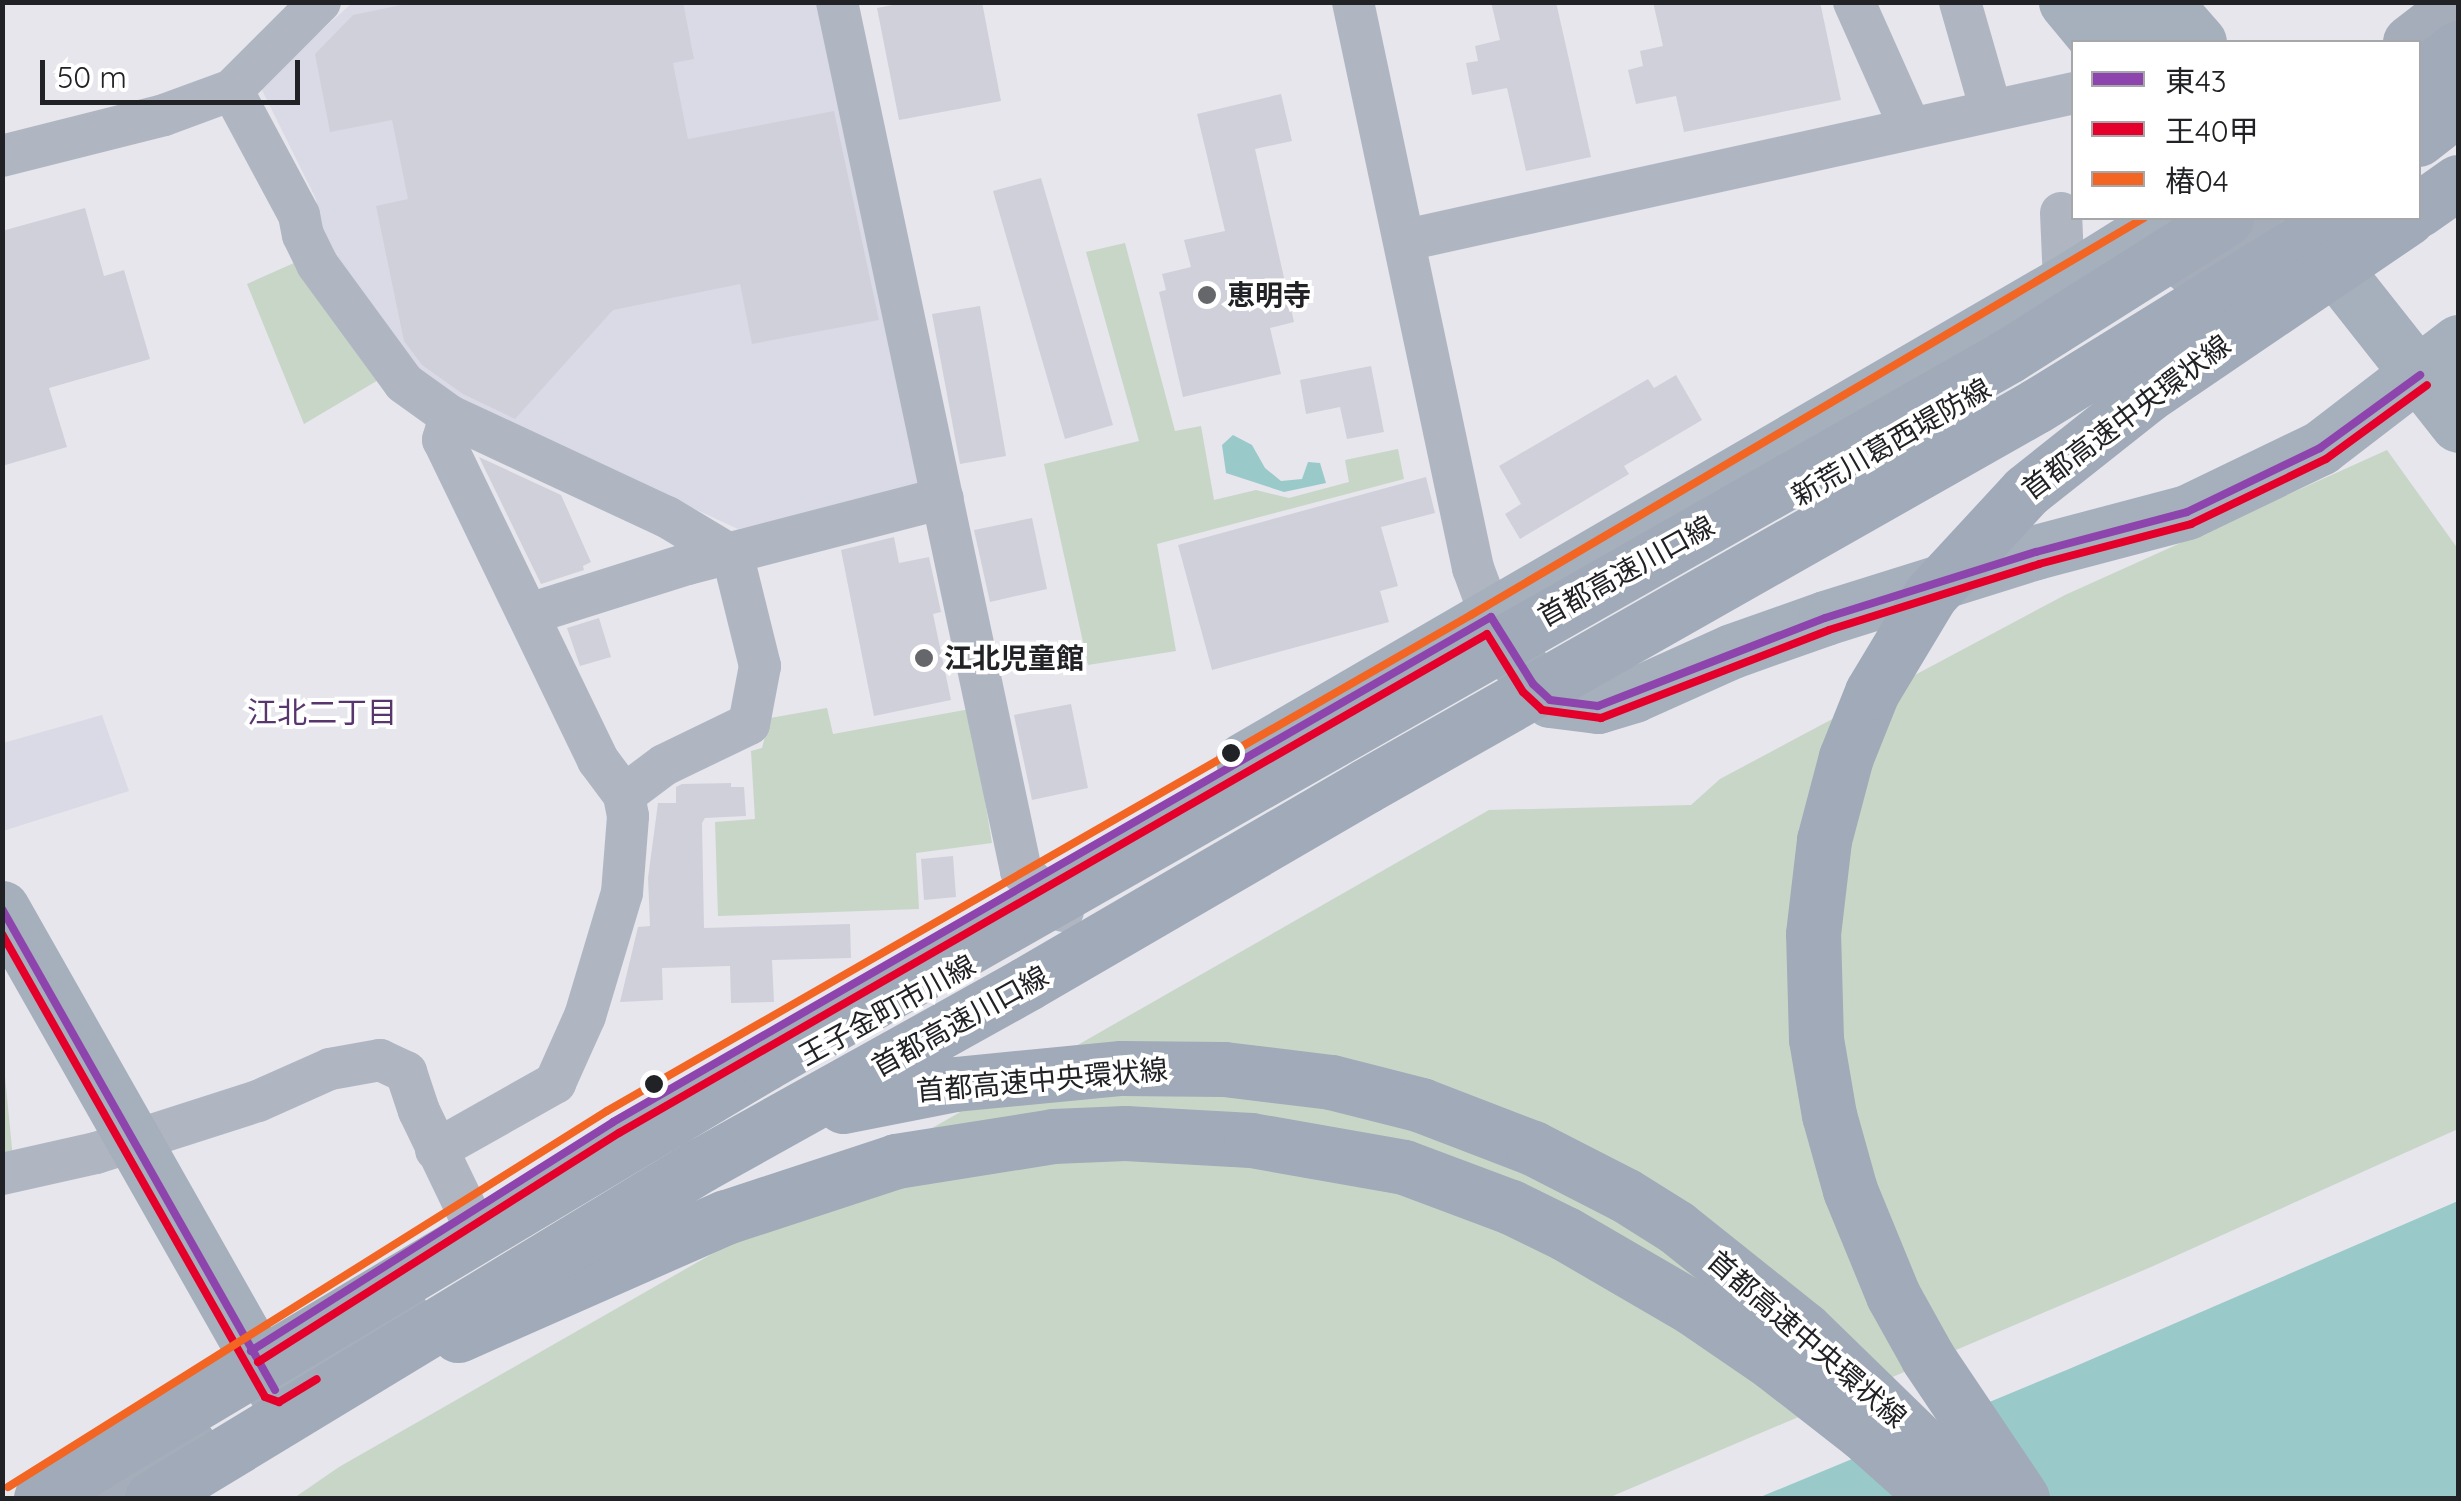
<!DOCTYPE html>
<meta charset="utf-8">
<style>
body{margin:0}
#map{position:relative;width:2461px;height:1501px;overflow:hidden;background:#e6e6ec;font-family:Quicksand,"Noto Sans JP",sans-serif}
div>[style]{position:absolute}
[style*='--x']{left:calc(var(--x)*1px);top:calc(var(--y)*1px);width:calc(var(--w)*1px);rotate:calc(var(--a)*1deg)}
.built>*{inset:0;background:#dadae6}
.green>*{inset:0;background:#c8d6c7}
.water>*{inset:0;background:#9ac9ca}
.building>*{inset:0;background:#d0d0db}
.minor>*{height:42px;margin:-21px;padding:0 21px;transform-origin:21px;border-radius:21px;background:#afb6c2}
.secondary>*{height:55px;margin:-27.5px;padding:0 27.5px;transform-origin:27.5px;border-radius:27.5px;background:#a5adba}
.primary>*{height:55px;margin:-27.5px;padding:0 27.5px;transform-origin:27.5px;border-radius:27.5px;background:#a6afbc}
.motorway>*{height:55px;margin:-27.5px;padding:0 27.5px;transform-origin:27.5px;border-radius:27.5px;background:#a0aab8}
.motorway-bridge>*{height:55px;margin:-27.5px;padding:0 27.5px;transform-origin:27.5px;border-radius:27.5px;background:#a0aab8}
.bus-1>*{height:8px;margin:-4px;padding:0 4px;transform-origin:4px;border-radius:4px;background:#8e44ad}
.bus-2>*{height:8px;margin:-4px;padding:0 4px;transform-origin:4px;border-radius:4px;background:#e4002b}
.bus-3>*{height:8px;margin:-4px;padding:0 4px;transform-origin:4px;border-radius:4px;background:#f26522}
.dots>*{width:28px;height:28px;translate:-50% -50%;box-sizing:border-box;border:5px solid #fff;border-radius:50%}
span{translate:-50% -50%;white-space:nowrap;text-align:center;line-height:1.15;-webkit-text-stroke:8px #fff;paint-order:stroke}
.poi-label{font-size:28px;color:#212225;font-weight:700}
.left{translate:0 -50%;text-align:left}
.street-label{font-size:28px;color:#212225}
.neighbourhood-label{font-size:30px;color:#59356e}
.frame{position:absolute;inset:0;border:5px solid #212225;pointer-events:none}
.legend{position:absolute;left:2071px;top:40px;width:350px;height:180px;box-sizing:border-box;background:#fff;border:2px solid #a6a7a8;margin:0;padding:12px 18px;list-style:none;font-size:30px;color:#212225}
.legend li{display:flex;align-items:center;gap:20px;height:50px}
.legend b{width:50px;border:2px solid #a6a7a8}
.scale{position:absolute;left:40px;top:60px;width:260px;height:45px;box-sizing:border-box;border:5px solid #212225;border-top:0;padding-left:12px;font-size:30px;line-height:35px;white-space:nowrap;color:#212225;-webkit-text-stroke:8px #fff;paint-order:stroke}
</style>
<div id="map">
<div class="built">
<i style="clip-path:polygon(352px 3px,823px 3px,922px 472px,917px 489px,738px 529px,450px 396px,404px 355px,323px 243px,316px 199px,260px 86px)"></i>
<i style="clip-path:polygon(102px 715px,129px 791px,3px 831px,3px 743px)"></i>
</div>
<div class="green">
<i style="clip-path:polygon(1125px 243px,1175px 431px,1201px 426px,1214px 500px,1256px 490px,1289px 498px,1349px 482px,1345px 460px,1398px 449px,1404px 479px,1157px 544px,1176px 651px,1088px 665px,1044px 464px,1139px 441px,1086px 252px)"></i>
<i style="clip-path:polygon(294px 263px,385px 376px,304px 424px,247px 284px)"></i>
<i style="clip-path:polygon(2387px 450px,2458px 549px,2458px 1129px,2151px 1267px,1608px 1498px,294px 1498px,339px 1467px,1489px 810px,1691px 805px,1720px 779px,2065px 595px)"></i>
<i style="clip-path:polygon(827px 708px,833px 734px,970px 709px,992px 843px,916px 853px,919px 909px,718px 916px,715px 822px,755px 819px,751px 751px,762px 748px,770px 718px)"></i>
<i style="clip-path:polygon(5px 1076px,13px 1159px,2px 1161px,2px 1077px)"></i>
</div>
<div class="water">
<i style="clip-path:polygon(1233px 435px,1252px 445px,1265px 468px,1281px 481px,1302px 479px,1308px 462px,1320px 463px,1326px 483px,1284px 492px,1226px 473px,1222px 445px)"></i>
<i style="clip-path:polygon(2458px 1201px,2458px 1498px,1758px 1498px,2069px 1369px)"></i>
</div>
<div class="building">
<i style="clip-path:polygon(416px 2px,683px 2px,694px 59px,673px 63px,688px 139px,834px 111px,879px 320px,752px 344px,740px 284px,613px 310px,515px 419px,463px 394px,422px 365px,404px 341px,376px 206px,408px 199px,392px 120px,330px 132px,315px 54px,353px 15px)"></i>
<i style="clip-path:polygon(908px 2px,982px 2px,1001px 101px,899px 120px,877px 8px)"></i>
<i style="clip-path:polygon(1491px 2px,1556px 2px,1591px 157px,1526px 171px,1507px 88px,1472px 95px,1466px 63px,1478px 61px,1475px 46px,1500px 40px)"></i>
<i style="clip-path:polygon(1653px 2px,1820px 2px,1841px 100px,1684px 132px,1676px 96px,1636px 104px,1628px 70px,1643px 66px,1640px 51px,1663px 46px)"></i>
<i style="clip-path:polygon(1281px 94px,1292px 141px,1255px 149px,1294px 322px,1270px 328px,1281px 374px,1183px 397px,1159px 292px,1166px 290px,1162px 274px,1191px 267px,1184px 240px,1225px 231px,1197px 114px)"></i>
<i style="clip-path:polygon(1041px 178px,1113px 425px,1065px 439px,993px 191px)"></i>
<i style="clip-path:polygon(85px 208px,104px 276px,124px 270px,150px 359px,49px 388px,67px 447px,2px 466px,2px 231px)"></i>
<i style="clip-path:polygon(980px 306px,1006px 456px,960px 464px,932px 314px)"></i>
<i style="clip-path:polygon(1371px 366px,1384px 432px,1347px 439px,1340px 407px,1306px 414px,1300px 380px)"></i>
<i style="clip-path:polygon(1676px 375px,1702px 420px,1624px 466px,1629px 474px,1520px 539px,1505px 514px,1521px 504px,1499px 466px,1648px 379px,1654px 388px)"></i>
<i style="clip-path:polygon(479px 457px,561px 495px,591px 562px,583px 566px,584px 570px,541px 584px)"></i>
<i style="clip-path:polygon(1426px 477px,1435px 513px,1381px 527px,1398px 586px,1380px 591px,1389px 622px,1212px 670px,1178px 545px)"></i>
<i style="clip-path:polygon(1032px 518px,1047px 589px,990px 602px,974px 530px)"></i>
<i style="clip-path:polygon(894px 537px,899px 563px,929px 557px,941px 612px,933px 614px,951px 700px,874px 716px,841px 550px)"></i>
<i style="clip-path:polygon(599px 618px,611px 657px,580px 666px,567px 628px)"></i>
<i style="clip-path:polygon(1071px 704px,1088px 788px,1032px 800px,1014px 715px)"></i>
<i style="clip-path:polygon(731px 783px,731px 787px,744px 787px,746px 816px,705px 818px,702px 823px,704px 928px,850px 924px,851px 958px,772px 960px,774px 1002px,731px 1003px,730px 966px,662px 968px,663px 1000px,620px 1002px,638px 927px,650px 926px,648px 878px,658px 803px,676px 803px,676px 787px,682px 784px)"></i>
<i style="clip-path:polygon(953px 856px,956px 897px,924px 900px,921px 859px)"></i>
</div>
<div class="minor">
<i style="--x:320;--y:2;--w:124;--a:135"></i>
<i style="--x:232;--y:90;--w:142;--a:61.8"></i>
<i style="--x:299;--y:215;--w:20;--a:79"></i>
<i style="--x:303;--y:235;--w:32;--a:64"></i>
<i style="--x:317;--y:264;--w:147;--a:53.8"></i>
<i style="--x:404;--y:383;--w:57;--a:35.7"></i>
<i style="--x:450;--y:416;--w:239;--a:25"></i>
<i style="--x:667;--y:517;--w:70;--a:31"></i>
<i style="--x:727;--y:553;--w:18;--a:61"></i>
<i style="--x:736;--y:569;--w:100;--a:76.1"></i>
<i style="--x:760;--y:666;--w:59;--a:100.7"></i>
<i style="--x:749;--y:724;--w:94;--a:154.2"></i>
<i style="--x:664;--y:765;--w:50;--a:143.1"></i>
<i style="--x:837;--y:2;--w:888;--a:78.04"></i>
<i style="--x:1021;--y:871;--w:58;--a:43.6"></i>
<i style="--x:1353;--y:2;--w:579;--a:78.03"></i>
<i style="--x:1473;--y:568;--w:52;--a:69.8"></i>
<i style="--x:1854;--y:2;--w:137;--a:65.9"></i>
<i style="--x:1960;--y:2;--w:112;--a:74"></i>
<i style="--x:2;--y:156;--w:167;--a:-14.2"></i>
<i style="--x:164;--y:115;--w:72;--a:-20.2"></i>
<i style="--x:2061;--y:213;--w:70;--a:87.5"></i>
<i style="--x:1406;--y:240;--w:684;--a:-12.41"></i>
<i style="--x:529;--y:614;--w:167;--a:-17.5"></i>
<i style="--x:688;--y:564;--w:263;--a:-14.5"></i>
<i style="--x:436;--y:1150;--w:137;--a:-29.4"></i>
<i style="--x:555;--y:1083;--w:73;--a:-65.9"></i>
<i style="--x:585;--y:1016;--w:128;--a:-73.3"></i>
<i style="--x:622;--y:893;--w:77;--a:-85.5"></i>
<i style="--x:628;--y:816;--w:21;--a:-101"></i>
<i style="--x:624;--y:795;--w:44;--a:-126.6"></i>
<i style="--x:598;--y:760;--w:356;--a:-115.8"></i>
<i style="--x:443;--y:440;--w:25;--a:-74"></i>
<i style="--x:2;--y:1174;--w:96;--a:-12.6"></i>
<i style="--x:96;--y:1153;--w:170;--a:-17.8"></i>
<i style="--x:258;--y:1101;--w:79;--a:-24"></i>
<i style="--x:330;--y:1069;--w:51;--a:-10.2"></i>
<i style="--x:380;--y:1060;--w:29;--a:25"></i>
<i style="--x:406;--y:1072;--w:41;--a:71.6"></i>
<i style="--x:419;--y:1111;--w:113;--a:64.3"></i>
</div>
<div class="secondary">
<i style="--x:2410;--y:42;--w:61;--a:-37.6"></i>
<i style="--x:2189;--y:266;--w:87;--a:-33.3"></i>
<i style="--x:114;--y:1498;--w:92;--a:-33.9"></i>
</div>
<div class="primary">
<i style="--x:2066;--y:2;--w:52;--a:50.5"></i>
<i style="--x:2121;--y:2;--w:51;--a:51.3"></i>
<i style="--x:2164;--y:2;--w:53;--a:48.8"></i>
<i style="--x:2305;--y:231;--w:247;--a:51.7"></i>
<i style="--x:1513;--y:654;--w:36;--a:56"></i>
<i style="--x:1533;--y:684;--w:23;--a:43"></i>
<i style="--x:1550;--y:700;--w:48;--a:7.1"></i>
<i style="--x:1598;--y:706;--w:38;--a:-17"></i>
<i style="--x:1634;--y:695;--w:107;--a:-24.2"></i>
<i style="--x:1732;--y:651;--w:99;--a:-19.5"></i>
<i style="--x:1825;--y:618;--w:221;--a:-17.4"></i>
<i style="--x:2036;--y:552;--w:156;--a:-14.8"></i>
<i style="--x:2187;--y:512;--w:148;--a:-25.7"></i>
<i style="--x:2320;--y:448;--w:174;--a:-37.5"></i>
<i style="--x:1243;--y:760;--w:950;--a:-30.16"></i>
<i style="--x:2064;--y:283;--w:123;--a:-32"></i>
<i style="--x:2;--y:908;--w:554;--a:60.47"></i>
<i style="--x:275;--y:1390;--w:148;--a:-32.3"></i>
</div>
<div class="motorway">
<i style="--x:2418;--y:79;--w:51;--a:-37.8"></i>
<i style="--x:2418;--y:139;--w:51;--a:-37.8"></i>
<i style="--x:2418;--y:210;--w:49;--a:-35"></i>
<i style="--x:1331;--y:1082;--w:93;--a:14.3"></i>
<i style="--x:1421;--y:1105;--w:120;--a:21"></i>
<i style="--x:1533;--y:1148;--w:103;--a:27.1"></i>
<i style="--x:1625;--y:1195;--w:60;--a:32.1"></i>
<i style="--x:1676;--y:1227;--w:164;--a:38.6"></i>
<i style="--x:1804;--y:1329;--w:243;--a:44.2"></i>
<i style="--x:458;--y:1335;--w:293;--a:-23.8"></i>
<i style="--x:726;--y:1217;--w:179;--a:-18.2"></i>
<i style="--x:896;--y:1161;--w:159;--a:-9"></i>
<i style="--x:1053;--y:1136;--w:72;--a:-2.4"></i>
<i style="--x:1125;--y:1133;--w:126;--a:3.2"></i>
<i style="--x:1251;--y:1140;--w:155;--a:10"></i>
<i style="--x:1404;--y:1167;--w:114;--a:20.5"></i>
<i style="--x:1511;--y:1207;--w:61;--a:26.1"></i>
<i style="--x:1566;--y:1234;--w:147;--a:30.2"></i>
<i style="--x:1693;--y:1308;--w:97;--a:34.5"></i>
<i style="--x:1773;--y:1363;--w:114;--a:37.9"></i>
<i style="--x:1863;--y:1433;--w:98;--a:41.7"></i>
<i style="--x:41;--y:1498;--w:83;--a:-32.2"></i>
</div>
<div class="motorway-bridge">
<i style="--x:843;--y:1106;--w:114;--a:-11.1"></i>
<i style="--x:955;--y:1084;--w:167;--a:-5.5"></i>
<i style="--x:1121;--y:1068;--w:103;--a:0.6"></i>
<i style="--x:1224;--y:1069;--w:108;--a:6.9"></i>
<i style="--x:111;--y:1454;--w:762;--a:-30.87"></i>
<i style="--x:765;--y:1063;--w:1430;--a:-29.63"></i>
<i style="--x:2008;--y:356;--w:258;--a:-32.3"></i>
<i style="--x:152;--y:1498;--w:642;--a:-31.24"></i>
<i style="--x:701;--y:1165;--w:372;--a:-29.1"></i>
<i style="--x:1026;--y:984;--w:393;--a:-30.2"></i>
<i style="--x:1366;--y:786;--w:770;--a:-29.56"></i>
<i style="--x:2036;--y:406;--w:357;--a:-31.7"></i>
<i style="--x:2022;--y:1498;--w:169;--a:-123.9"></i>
<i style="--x:1928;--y:1358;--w:72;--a:-119.1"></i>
<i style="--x:1893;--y:1295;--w:113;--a:-112.3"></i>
<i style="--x:1850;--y:1190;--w:78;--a:-105.6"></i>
<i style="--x:1829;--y:1115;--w:77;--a:-99.7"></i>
<i style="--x:1816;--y:1039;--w:105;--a:-91.6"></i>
<i style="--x:1813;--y:934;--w:95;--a:-83.3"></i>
<i style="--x:1824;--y:840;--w:86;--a:-75.2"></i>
<i style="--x:1846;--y:757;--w:70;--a:-68.2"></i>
<i style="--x:1872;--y:692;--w:114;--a:-59"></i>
<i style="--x:1931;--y:594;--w:140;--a:-47.3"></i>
<i style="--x:2026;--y:491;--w:154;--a:-38.4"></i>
<i style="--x:2147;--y:395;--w:315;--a:-34.2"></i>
</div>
<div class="bus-1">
<i style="--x:1491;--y:617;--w:79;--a:57.9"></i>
<i style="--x:1533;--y:684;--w:23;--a:43"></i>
<i style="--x:1550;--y:700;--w:48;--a:7.1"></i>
<i style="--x:1598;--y:706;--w:243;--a:-21.2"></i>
<i style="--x:1825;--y:618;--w:221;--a:-17.4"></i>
<i style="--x:2036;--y:552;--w:156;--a:-14.8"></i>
<i style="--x:2187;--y:512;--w:148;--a:-25.7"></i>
<i style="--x:2320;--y:448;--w:124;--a:-36.1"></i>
<i style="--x:2;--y:909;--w:553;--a:60.42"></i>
<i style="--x:251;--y:1351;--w:428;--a:-32.3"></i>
<i style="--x:613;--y:1122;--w:1013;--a:-29.91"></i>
</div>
<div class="bus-2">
<i style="--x:2;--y:934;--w:532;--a:60.4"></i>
<i style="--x:265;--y:1397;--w:15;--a:20"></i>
<i style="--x:279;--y:1402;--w:44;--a:-31.2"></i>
<i style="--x:258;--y:1362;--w:428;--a:-32.4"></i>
<i style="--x:619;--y:1133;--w:1001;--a:-29.89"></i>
<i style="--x:1487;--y:634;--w:68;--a:58.2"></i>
<i style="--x:1523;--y:692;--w:26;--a:43"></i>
<i style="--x:1542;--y:710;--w:60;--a:7.7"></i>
<i style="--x:1601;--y:718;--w:244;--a:-21.1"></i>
<i style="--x:1829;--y:630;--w:220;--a:-17.4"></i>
<i style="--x:2039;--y:564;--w:157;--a:-14.7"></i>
<i style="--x:2191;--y:524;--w:150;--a:-25.7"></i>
<i style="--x:2326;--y:459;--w:125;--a:-36.2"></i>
</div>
<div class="bus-3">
<i style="--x:8;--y:1487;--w:707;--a:-32.12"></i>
<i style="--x:607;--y:1111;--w:996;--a:-29.86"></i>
<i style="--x:1471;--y:615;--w:781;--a:-30.54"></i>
</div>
<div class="dots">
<i style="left:1207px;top:295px;background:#66676b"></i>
<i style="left:924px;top:658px;background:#66676b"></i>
<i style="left:1231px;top:753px;background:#212225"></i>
<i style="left:654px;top:1084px;background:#212225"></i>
</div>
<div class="poi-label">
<span class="left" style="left:1227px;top:295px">恵明寺</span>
<span class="left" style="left:944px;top:658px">江北児童館</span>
</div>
<div class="street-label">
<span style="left:2126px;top:417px;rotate:-37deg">首都高速中央環状線</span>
<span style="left:1891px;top:442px;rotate:-30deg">新荒川葛西堤防線</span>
<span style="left:1626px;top:571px;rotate:-29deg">首都高速川口線</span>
<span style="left:887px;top:1010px;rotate:-29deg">王子金町市川線</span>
<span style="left:960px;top:1021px;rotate:-29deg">首都高速川口線</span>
<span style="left:1042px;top:1080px;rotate:-5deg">首都高速中央環状線</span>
<span style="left:1807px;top:1339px;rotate:41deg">首都高速中央環状線</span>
</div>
<div class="neighbourhood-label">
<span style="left:322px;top:712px">江北二丁目</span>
</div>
<div class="frame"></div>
<ul class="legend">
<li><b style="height:12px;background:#8e44ad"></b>東43</li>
<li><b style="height:12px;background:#e4002b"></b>王40甲</li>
<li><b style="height:12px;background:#f26522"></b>椿04</li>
</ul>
<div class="scale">50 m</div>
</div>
